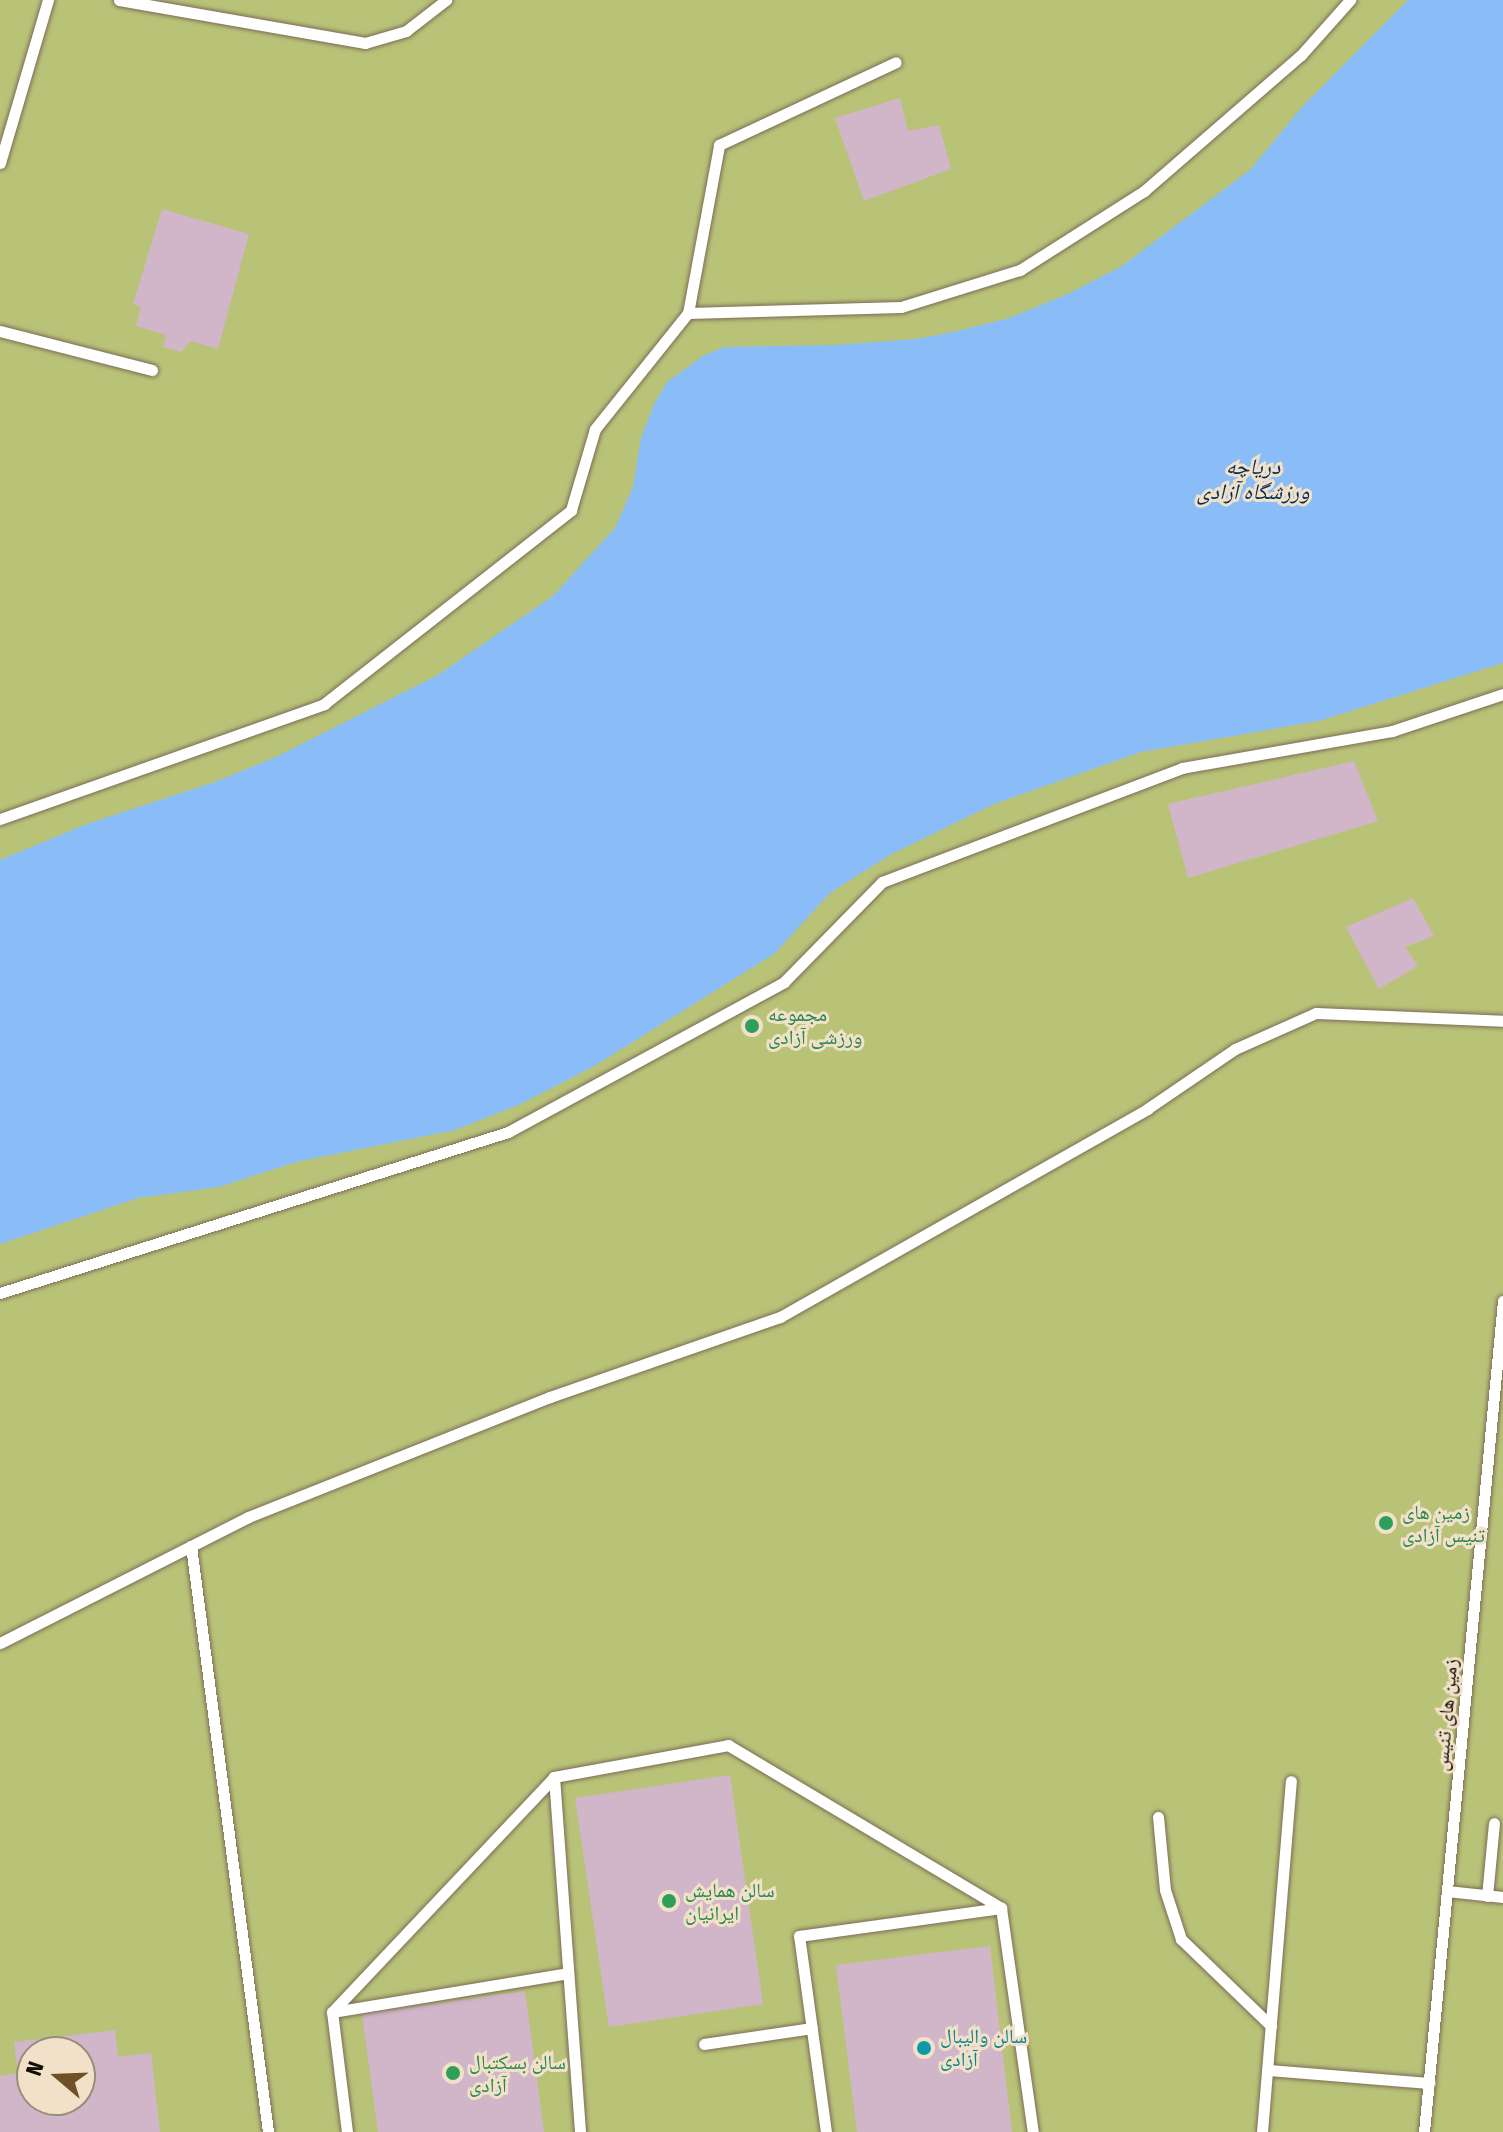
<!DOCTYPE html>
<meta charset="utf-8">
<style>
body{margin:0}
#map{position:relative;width:1503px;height:2132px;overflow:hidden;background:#f1e1c8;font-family:"Fira Sans Condensed","Noto Naskh Arabic",sans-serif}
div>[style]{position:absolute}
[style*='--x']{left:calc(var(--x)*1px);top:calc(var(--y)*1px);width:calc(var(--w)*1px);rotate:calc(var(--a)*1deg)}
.green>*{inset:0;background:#b9c378}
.water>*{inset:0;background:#8abdf8}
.building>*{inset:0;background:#d0b6c8}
.roads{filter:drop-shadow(0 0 2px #7c6d57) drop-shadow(0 0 2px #7c6d57)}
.service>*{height:11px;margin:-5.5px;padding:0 5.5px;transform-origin:5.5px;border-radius:5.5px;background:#fff}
.dots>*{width:22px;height:22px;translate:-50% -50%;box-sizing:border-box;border:4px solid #f1e1c8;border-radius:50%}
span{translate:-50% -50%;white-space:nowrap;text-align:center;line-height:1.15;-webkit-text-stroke:6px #f1e1c8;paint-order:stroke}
.leisure-label{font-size:20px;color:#27864d}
.left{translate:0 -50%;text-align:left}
.street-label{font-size:20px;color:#130e06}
.culture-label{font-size:20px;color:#0d838f}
.water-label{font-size:22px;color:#002d5a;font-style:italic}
.north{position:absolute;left:16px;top:2036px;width:80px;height:80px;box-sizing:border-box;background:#f1e1c8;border:2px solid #988d7a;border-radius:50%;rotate:289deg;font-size:22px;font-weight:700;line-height:32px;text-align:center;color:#130e06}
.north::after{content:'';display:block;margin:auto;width:28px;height:36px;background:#705126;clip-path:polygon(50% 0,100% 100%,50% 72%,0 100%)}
</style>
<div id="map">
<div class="green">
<i style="clip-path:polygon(evenodd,0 0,1503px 0,1503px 2132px,0 2132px,0 0,32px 2052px,80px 2052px,80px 2100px,32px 2100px,32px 2052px)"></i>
</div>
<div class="water">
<i style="clip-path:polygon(1408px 0,1503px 0,1503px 663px,1319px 721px,1141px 752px,994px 804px,890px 855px,830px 893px,774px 954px,596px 1065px,521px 1104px,455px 1130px,296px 1162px,219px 1187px,138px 1198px,0 1244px,0 860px,87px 824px,215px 782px,276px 757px,438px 675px,553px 596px,615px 528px,633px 487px,641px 438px,654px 404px,667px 382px,703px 356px,724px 347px,835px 345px,917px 339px,958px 331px,1009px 318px,1068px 294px,1122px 266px,1250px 170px,1303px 106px)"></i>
</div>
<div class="building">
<i style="clip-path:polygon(900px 98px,908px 131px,939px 125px,951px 169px,864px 201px,835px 118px)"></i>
<i style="clip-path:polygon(162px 209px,249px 234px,218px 349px,191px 341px,181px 352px,163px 347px,166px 335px,136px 326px,141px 307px,133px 304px)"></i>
<i style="clip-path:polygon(1354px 761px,1378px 821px,1188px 878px,1168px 804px)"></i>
<i style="clip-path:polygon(1413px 898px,1434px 936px,1405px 947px,1418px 966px,1379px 989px,1346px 927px)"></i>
<i style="clip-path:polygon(730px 1775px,763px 2004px,609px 2027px,575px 1798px)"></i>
<i style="clip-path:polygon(990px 1946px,1012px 2132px,857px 2132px,836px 1965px)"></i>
<i style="clip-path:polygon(525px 1991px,544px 2132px,378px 2132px,362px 2014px)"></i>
<i style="clip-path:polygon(evenodd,115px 2030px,118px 2057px,151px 2053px,160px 2132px,0 2132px,0 2076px,18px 2073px,14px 2042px,115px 2030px,32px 2052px,80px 2052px,80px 2100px,32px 2100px,32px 2052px)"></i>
</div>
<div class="roads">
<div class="service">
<i style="--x:119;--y:0;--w:250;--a:9.9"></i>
<i style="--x:365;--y:43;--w:43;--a:-16.3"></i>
<i style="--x:406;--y:31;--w:51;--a:-37.8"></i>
<i style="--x:0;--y:163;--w:170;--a:-73.6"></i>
<i style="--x:688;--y:313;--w:213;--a:-1.6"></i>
<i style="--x:901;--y:307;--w:125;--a:-17.3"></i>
<i style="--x:1020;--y:270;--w:147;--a:-32.5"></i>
<i style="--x:1144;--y:191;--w:208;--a:-40.9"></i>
<i style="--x:1301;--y:55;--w:74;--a:-48.3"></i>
<i style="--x:0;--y:331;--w:157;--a:14.4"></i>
<i style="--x:0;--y:819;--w:344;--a:-19.5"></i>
<i style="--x:324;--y:704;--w:314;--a:-38.1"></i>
<i style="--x:571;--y:510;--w:84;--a:-73.5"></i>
<i style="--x:595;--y:429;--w:149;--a:-51.3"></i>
<i style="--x:688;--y:313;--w:171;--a:-79.5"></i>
<i style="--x:719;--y:145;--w:195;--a:-25.1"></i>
<i style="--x:0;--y:1293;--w:533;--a:-17.58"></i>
<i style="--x:508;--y:1132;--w:314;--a:-28.5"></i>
<i style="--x:784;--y:982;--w:140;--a:-45.6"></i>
<i style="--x:882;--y:882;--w:321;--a:-20.8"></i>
<i style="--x:1182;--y:768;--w:213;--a:-10"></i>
<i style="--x:1392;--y:731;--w:117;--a:-18.4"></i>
<i style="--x:191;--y:1546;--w:591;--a:82.51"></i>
<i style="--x:0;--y:1643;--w:278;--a:-26.9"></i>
<i style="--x:248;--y:1517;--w:325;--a:-21.7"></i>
<i style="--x:550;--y:1397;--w:244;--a:-19.2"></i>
<i style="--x:780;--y:1317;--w:422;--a:-29.5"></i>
<i style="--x:1147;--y:1109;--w:107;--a:-34.3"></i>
<i style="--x:1235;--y:1049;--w:89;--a:-24"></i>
<i style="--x:1316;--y:1013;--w:187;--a:2.4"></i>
<i style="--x:554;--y:1777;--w:356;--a:85.8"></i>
<i style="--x:1158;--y:1817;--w:73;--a:84.5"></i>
<i style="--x:1165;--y:1890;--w:52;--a:71.9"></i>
<i style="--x:1181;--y:1939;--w:125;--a:44"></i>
<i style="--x:1447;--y:1891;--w:56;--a:6.1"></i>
<i style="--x:1487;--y:1896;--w:73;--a:-84.5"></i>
<i style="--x:333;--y:2012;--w:238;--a:-9.4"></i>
<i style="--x:704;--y:2044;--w:109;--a:-8.4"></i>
<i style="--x:1268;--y:2070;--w:162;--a:4.6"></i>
<i style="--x:347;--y:2132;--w:121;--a:-97.1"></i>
<i style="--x:332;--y:2012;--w:323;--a:-46.6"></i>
<i style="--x:554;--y:1777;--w:177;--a:-10.4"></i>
<i style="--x:728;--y:1745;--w:318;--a:30.8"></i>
<i style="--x:1001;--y:1908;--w:226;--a:81.9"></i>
<i style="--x:826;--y:2132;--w:198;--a:-97.8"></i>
<i style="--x:799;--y:1936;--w:204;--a:-7.9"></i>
<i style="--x:1262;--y:2132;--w:352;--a:-85.3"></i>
<i style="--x:1424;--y:2132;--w:835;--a:-84.57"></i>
</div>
</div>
<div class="dots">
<i style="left:752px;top:1026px;background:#2e9e5b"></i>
<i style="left:1386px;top:1523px;background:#2e9e5b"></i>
<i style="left:669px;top:1901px;background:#2e9e5b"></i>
<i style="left:924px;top:2048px;background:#0f9aa8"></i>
<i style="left:453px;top:2073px;background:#2e9e5b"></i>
</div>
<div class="leisure-label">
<span class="left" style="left:768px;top:1026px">مجموعه<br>ورزشی آزادی</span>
<span class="left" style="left:1402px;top:1524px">زمین های<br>تنیس آزادی</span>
<span class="left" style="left:685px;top:1902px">سالن همایش<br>ایرانیان</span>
<span class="left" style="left:469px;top:2074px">سالن بسکتبال<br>آزادی</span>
</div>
<div class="street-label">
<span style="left:1446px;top:1715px;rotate:-85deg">زمین های تنیس</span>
</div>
<div class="culture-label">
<span class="left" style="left:940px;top:2048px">سالن والیبال<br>آزادی</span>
</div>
<div class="water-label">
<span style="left:1253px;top:479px">دریاچه<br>ورزشگاه آزادی</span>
</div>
<div class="north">N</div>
</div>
